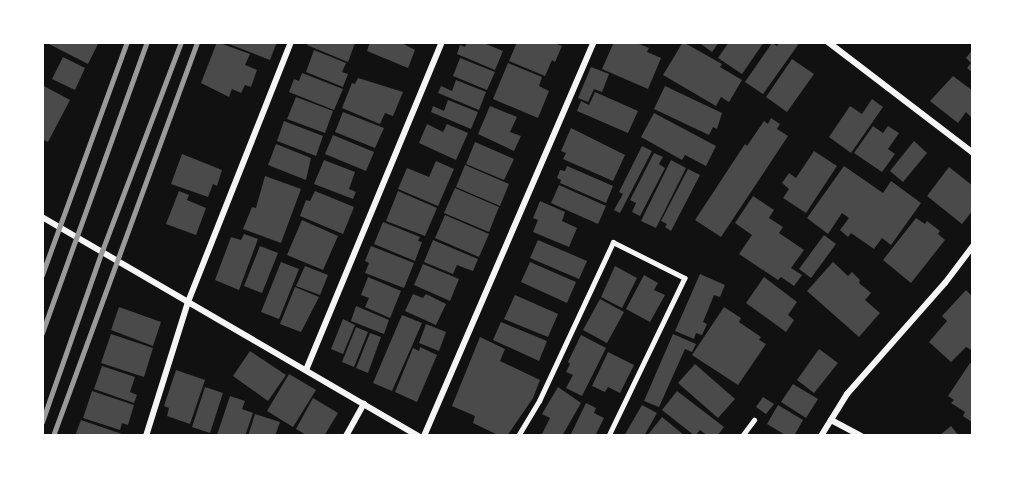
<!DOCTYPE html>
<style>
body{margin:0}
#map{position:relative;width:1015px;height:478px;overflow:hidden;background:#111;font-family:"Times New Roman",serif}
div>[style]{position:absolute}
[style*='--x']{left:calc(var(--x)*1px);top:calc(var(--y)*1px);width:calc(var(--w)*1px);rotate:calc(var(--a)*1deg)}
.building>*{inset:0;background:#4a4a4a}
.service>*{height:4.5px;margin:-2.25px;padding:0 2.25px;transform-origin:2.25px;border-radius:2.25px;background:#f5f5f5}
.minor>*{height:6px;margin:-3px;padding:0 3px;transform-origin:3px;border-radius:3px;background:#f5f5f5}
.rail>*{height:4.5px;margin:-2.25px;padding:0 2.25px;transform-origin:2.25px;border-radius:2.25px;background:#9a9a9a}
span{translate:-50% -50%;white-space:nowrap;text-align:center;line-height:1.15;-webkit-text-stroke:6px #fff;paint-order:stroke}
.frame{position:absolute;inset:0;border:44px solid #fff;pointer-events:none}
</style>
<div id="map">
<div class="building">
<i style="clip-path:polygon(45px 42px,99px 42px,88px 64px)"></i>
<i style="clip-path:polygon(217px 42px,250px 54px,245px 65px,257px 70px,251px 87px,245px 85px,241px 93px,232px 89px,229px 97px,201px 83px)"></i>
<i style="clip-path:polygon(224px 42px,277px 42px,270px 60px)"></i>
<i style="clip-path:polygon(308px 42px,353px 42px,355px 43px,348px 62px,307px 45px)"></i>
<i style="clip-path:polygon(370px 42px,400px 42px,415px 50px,408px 68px,367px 51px)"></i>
<i style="clip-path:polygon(467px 42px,481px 42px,503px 51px,495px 70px,457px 54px,460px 45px,465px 47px)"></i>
<i style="clip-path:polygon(517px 42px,552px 42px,562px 46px,555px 62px,552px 60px,545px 76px,509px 61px)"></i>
<i style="clip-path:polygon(614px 42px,634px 42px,649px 48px,647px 52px,661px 58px,648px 89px,602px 69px)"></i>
<i style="clip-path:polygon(683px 42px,722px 64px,720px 67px,742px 80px,729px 102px,721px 97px,716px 106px,663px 75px)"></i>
<i style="clip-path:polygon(698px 42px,719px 42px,712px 52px)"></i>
<i style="clip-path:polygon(729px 42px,764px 42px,742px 74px,718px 58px)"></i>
<i style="clip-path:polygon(780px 42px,800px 42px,763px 94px,745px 82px,772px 43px,777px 46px)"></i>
<i style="clip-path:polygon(973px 49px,973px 73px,967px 68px,971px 63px,966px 58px)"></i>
<i style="clip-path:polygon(314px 50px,346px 63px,342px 72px,348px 74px,343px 87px,306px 72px)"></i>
<i style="clip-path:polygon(63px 57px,85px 68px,75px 90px,52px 79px)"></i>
<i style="clip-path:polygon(460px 58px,495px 72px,487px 90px,453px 76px)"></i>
<i style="clip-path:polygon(792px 59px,814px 74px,787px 112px,766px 97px)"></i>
<i style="clip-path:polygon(508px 63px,542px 77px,539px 86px,549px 91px,538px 118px,493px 99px)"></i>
<i style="clip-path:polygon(591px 67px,609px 74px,602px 92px,594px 89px,588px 102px,578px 98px)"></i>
<i style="clip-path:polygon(302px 73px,343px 89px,334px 110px,289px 92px,294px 79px,299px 81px)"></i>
<i style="clip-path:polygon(953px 76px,973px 91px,973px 114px,971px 117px,966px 112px,958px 123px,930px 101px)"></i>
<i style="clip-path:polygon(358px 78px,403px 92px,393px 116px,385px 113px,380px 124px,342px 108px,352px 83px,355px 84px)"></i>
<i style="clip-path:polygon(456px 80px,486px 92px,479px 110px,438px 93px,441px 86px,452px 91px)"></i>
<i style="clip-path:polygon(42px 85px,70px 100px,48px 142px,42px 139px)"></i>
<i style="clip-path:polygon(665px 86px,722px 113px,717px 129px,713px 127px,709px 135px,654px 109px)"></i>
<i style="clip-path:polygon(595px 92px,638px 111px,628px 133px,577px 111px,581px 101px,589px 105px)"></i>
<i style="clip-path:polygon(296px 97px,333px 111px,325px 133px,287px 119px)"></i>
<i style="clip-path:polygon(872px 99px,883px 107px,851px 153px,829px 137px,850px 106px,862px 114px)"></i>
<i style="clip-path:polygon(448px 100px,478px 112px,471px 129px,431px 112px,433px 106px,444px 111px)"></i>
<i style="clip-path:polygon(490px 106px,517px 117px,510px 132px,521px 136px,514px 151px,478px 134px)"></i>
<i style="clip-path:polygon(343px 112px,384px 128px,375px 148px,335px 132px)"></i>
<i style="clip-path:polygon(654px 113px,716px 146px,706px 166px,685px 155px,682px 160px,641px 137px)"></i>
<i style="clip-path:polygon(771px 118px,780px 124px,777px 129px,788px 136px,721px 237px,695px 220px,745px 144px,747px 146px,764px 121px,768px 124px)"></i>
<i style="clip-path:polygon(284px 121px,323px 136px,316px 156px,277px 141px)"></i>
<i style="clip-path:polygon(427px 124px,443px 132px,447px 124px,468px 133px,456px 160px,419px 143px)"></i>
<i style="clip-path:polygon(873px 126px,883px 133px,888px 126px,899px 133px,888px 149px,895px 154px,882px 172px,854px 153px)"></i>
<i style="clip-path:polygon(571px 128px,625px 155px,613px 181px,563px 159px,566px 153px,561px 151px)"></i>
<i style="clip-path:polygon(333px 135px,374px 152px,366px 171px,325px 154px)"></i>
<i style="clip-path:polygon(914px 141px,927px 153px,903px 182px,890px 171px)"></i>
<i style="clip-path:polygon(475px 142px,514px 159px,504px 180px,466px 164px)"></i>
<i style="clip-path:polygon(276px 144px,311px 158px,306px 180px,268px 165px)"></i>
<i style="clip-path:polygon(642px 146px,652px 151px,620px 213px,614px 210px,623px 194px,619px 192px)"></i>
<i style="clip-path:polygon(814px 151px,837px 166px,806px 213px,783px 198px,789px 189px,782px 183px,789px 173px,796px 178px)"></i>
<i style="clip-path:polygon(654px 153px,663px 157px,659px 164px,665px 168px,640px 216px,632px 212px,636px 203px,630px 200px)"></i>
<i style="clip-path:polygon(182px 154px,222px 170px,217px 186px,213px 184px,208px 197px,171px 184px)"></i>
<i style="clip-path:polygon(324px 160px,355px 172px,349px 189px,356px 192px,353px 199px,314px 184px)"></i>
<i style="clip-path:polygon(671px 160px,686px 168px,656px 228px,641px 221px)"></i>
<i style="clip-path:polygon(436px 161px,454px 169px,438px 206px,398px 189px,407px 168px,429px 177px)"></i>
<i style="clip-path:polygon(465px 165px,509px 184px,500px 206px,456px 187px)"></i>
<i style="clip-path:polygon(567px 166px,613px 186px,606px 203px,560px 183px,561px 180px,557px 178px,560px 170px,565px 171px)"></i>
<i style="clip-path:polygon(844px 166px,883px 193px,891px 181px,921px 203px,891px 245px,882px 238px,874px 249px,851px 233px,848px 237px,840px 230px,849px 218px,842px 213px,828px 234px,807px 218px)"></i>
<i style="clip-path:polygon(949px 167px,973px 186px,973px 210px,962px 224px,927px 196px)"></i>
<i style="clip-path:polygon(688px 169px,700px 175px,671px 231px,665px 227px,667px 224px,661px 221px)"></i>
<i style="clip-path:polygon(265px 176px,301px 189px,281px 243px,243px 229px,252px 207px,256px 208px)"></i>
<i style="clip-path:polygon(559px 185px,606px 206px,598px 224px,551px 203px)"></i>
<i style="clip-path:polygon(455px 188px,499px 207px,489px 232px,444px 213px)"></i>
<i style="clip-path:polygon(179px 191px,189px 195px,187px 200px,206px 208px,196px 235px,166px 224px)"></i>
<i style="clip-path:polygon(315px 191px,354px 207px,343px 234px,300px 216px,306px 200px,310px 201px)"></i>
<i style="clip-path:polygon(398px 191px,437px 208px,425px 236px,386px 221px)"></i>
<i style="clip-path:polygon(753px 196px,774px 210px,769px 218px,783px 227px,779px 233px,804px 250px,791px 268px,802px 275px,794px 286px,781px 277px,778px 280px,739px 254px,752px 235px,735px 223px)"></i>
<i style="clip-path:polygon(540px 201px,565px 212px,562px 221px,577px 228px,569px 247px,533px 232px,538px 220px,533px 218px)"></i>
<i style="clip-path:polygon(445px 215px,489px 234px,479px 257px,435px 238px)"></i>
<i style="clip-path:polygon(916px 218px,925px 224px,927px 221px,940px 231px,938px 234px,945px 240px,911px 283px,883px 260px)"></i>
<i style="clip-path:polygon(302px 220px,338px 236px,323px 270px,287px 255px)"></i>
<i style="clip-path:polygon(383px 222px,420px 237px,418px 241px,422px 242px,415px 261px,374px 244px)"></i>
<i style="clip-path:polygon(244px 234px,258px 239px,239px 290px,215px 280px,231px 237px,241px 240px)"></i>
<i style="clip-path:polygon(824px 235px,836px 244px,811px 278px,799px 269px)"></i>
<i style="clip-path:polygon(433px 240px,478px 259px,473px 271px,457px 265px,453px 274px,424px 262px)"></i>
<i style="clip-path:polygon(538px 240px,587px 261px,579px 279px,530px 258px)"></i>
<i style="clip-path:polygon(260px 246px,278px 253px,262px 293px,244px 286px)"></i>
<i style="clip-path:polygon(371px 246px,414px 263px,404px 288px,365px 273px,369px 263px,365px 261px)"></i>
<i style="clip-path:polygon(281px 262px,299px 269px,279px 319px,261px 312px)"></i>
<i style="clip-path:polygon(530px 262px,576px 282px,567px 303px,521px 282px)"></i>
<i style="clip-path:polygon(833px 262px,848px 276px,852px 272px,860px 280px,859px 283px,871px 293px,865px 300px,880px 313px,859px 337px,807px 291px)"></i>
<i style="clip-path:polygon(423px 264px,459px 279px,450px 301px,414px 285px)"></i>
<i style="clip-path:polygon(305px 266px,328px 275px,320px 295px,296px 286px)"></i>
<i style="clip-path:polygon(615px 266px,637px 278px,622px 308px,601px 297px)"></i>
<i style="clip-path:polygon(700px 274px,725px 285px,720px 297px,714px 295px,703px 322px,707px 324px,702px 335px,696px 333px,694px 339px,675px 331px)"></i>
<i style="clip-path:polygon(644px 275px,658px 283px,654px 290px,665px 295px,650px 322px,626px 309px)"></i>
<i style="clip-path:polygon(368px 277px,401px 291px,390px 318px,365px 307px,369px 298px,361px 295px)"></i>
<i style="clip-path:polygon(764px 277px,797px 302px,788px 315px,794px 320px,786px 332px,746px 303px)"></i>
<i style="clip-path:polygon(295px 287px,319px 297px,301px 332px,280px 324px)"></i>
<i style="clip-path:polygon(966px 290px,973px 297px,973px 351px,966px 347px,951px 362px,929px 342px,947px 321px,942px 316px)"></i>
<i style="clip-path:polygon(413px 294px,423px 298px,426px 294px,446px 304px,436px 325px,405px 311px)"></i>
<i style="clip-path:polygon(515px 295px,558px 314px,548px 337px,504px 319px)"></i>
<i style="clip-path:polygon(600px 299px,624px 312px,607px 343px,583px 330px)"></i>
<i style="clip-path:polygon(356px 306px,389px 320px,384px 334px,351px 321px)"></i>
<i style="clip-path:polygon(119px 307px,161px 322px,153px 346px,111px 330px)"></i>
<i style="clip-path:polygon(724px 307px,741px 318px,739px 322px,761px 337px,759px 340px,766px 344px,738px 385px,692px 355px)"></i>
<i style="clip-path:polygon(402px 315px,422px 323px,392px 391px,373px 383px)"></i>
<i style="clip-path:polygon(343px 319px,355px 325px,343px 354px,331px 349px)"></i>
<i style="clip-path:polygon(501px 322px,547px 341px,539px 361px,493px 340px)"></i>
<i style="clip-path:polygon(426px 324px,446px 332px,439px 351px,419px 343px)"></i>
<i style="clip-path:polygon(356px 327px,368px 332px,354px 367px,342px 362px)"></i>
<i style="clip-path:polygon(370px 333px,381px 337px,368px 373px,356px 368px)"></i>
<i style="clip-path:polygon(111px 334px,153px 348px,144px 377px,101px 363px)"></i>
<i style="clip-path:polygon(673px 334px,696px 344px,692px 352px,685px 349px,659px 407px,644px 401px)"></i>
<i style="clip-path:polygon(581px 335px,606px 348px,582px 396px,566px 388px,573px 375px,566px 372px,570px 364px,568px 362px)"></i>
<i style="clip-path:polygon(480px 337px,505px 349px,500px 361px,540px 380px,533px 398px,507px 436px,500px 436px,473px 423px,475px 416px,452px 406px)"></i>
<i style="clip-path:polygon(420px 347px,437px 355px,417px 402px,395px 392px,413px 348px,419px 351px)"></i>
<i style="clip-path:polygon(819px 349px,838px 363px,814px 393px,797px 380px)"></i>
<i style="clip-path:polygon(250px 351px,286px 375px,268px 401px,233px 376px)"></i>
<i style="clip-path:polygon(608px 352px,634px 365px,620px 393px,608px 387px,605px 392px,592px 386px)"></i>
<i style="clip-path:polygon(970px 363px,973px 365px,973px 423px,963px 416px,965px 412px,951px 403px,954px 400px,948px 396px)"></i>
<i style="clip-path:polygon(695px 364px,735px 399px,718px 418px,678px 383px)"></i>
<i style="clip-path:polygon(102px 366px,135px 377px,130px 392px,137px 395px,134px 403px,94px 389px)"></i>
<i style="clip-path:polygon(176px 370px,205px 380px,190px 424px,167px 416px,169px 408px,164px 406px)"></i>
<i style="clip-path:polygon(289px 374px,316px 390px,293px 427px,267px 411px)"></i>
<i style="clip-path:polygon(793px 384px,818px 399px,806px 418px,781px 402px)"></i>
<i style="clip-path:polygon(205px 387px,223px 393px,210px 433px,192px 427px)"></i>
<i style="clip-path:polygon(558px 387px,581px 403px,562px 436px,546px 436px,542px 434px,550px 418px,542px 414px)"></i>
<i style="clip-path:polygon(92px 391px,134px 405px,128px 425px,122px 423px,120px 430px,83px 418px)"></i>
<i style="clip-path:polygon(677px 391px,724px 427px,717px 436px,708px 436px,700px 430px,695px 436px,662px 410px)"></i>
<i style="clip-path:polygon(230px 396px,245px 401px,242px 409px,253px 413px,245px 436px,217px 435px)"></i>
<i style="clip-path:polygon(763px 397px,774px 404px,766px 414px,756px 407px)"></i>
<i style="clip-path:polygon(313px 398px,338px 413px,324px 436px,308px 436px,296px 429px)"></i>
<i style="clip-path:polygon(586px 403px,596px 408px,594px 413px,604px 418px,595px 436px,570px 436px)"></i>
<i style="clip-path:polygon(642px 405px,657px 413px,644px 436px,624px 436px)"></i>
<i style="clip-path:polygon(778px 405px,803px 420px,794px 436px,787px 436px,767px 424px)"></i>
<i style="clip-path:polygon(255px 414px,280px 422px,275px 436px,248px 436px)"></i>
<i style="clip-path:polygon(662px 417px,685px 436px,647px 436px)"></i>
<i style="clip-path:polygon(81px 420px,122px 434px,121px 436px,75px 436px)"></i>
<i style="clip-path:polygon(951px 426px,959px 436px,939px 436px)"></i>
</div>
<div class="service">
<i style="--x:518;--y:436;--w:41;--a:-59"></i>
<i style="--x:539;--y:401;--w:175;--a:-65"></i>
<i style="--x:613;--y:242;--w:80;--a:26.6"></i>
<i style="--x:685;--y:278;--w:175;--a:115.7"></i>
<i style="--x:742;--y:436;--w:20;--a:-53"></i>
</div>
<div class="minor">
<i style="--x:828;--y:42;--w:183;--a:37.4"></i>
<i style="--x:42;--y:217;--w:436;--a:30.2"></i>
<i style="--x:306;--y:370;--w:355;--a:-67.5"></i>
<i style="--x:831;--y:420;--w:34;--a:28"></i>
<i style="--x:146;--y:436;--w:140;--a:-72.6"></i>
<i style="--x:188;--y:302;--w:280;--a:-68.4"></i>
<i style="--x:346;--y:436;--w:37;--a:-61"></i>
<i style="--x:424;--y:436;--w:429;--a:-66.7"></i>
<i style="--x:821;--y:436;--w:49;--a:-58.2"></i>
<i style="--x:847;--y:394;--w:148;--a:-48.6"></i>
<i style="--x:945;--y:283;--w:46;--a:-52.9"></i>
</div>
<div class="rail">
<i style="--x:42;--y:275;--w:248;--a:-70"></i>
<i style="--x:42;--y:333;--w:309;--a:-70.2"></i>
<i style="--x:42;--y:422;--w:181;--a:-70.7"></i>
<i style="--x:102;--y:251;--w:223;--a:-69.3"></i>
<i style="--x:53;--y:436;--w:419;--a:-69.9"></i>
</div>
<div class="frame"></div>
</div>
